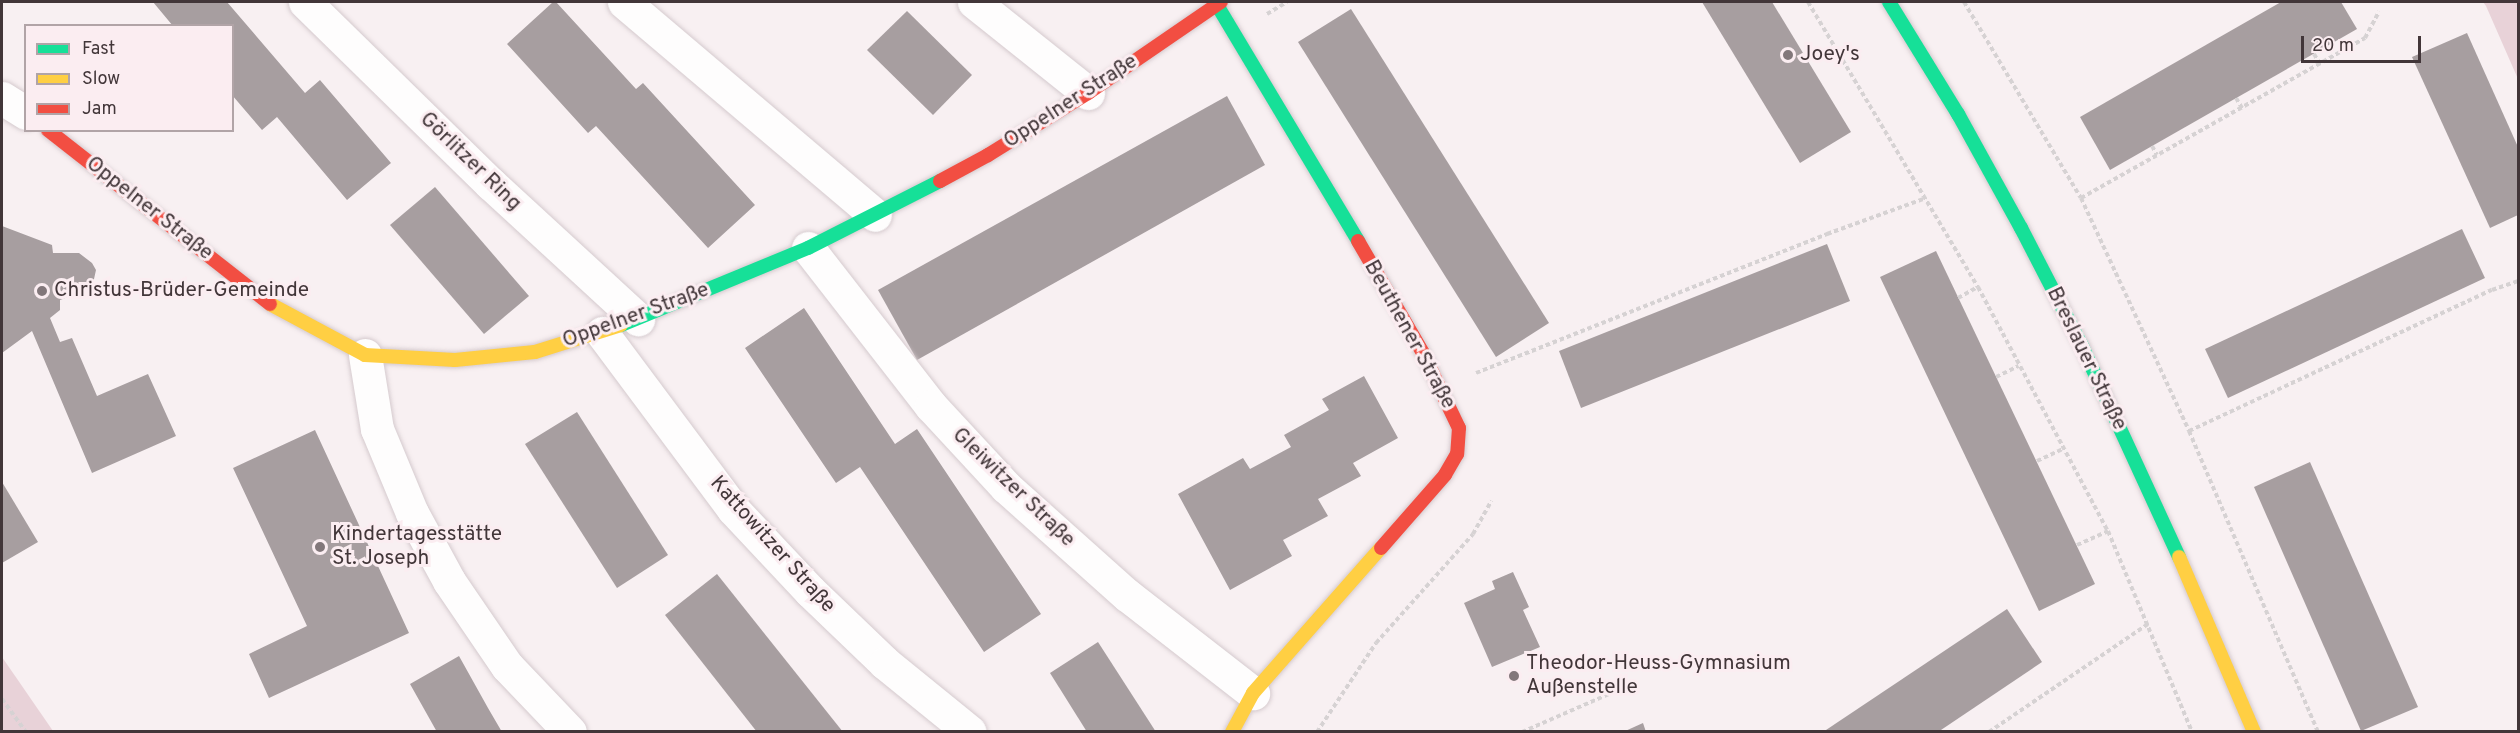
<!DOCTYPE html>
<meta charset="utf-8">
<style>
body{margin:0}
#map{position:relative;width:2520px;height:733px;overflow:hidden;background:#f8f0f2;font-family:Overpass,sans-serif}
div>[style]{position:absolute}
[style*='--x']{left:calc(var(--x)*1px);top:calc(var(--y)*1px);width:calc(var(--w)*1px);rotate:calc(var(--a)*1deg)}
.green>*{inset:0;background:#e8d2d8}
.building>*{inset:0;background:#a79ea0}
.path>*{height:4px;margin-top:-2px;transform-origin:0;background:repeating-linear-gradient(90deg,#d6d2d3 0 4.5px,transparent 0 7.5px)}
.roads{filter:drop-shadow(0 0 2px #d5cace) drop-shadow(0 0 2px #d5cace)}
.street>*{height:33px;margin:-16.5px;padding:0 16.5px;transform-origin:16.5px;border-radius:16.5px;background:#fefdfd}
.fast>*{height:14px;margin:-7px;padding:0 7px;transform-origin:7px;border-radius:7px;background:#16e098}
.slow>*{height:14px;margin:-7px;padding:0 7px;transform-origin:7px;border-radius:7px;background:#ffcf43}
.jam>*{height:14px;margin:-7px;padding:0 7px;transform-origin:7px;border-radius:7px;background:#f24e42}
.dots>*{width:16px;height:16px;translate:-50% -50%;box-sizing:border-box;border:3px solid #fbedf1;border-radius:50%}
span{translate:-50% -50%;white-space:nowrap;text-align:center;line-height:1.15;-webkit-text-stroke:6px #fbedf1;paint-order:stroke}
.poi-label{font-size:21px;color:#423639}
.left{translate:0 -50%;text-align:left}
.street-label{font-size:21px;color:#423639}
.frame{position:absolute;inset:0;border:3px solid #423639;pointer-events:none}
.legend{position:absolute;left:24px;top:24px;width:210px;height:108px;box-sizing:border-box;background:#fbedf1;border:2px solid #b1a4a7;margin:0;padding:8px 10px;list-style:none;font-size:18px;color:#423639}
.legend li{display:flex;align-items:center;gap:12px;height:30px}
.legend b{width:30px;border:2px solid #b1a4a7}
.scale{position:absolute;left:2301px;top:36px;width:120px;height:27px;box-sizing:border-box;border:3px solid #423639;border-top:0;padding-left:8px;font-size:18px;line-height:21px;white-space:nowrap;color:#423639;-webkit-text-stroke:4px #fbedf1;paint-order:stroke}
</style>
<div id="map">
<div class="green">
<i style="clip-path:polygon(2483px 2px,2518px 2px,2518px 79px,2486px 6px)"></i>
<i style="clip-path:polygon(2px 657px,53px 731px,2px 731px)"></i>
</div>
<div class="building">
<i style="clip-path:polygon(153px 2px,227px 2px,305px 93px,320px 80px,391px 163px,347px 200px,277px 117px,262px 130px,232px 95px,232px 26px,173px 26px)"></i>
<i style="clip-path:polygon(553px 2px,556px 2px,636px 89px,643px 83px,755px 205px,708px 248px,596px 126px,588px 133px,507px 44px)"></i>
<i style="clip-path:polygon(1702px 2px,1772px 2px,1851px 132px,1800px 163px)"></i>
<i style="clip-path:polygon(2281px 2px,2341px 2px,2357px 29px,2110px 170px,2080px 117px)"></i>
<i style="clip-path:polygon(1351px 9px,1549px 323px,1496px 357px,1298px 42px)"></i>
<i style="clip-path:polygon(907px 11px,972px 75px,933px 115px,867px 50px)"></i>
<i style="clip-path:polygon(2467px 33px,2518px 147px,2518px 215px,2490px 228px,2412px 57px)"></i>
<i style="clip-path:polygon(1227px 96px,1265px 165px,917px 360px,878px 290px)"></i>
<i style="clip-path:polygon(435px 187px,529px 296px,484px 334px,390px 225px)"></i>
<i style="clip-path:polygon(2px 226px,52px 245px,53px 253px,79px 253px,92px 263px,96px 270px,94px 279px,79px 293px,60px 300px,60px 310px,50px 318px,60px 342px,72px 338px,97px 396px,148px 374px,176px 436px,92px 473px,32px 331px,2px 353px)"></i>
<i style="clip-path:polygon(2462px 229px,2485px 278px,2228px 398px,2205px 349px)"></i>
<i style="clip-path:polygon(1827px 244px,1850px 301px,1581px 408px,1559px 351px)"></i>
<i style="clip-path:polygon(1936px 251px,2095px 584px,2039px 611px,1880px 277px)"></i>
<i style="clip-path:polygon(804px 308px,895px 444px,917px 429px,1041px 614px,984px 652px,860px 467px,836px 483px,745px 348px)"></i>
<i style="clip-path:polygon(1364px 376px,1398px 438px,1353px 463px,1361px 476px,1318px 499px,1328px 516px,1283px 540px,1292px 556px,1230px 590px,1178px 494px,1243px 458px,1250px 469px,1291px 447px,1284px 435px,1329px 410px,1322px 399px)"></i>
<i style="clip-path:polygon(577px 412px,668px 555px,617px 588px,525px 444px)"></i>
<i style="clip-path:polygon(315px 430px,409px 633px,269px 698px,249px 654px,307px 626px,233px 468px)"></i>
<i style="clip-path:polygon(2310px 462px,2418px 707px,2361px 731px,2254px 487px)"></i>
<i style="clip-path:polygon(2px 482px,38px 542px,2px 563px)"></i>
<i style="clip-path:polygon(1513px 572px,1529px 607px,1523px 610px,1540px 647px,1492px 667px,1464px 603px,1495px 589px,1492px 581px)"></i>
<i style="clip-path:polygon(717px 574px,843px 732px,757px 732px,665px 615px)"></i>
<i style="clip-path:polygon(2007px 609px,2042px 662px,1938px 732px,1823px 732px)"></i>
<i style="clip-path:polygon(1098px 642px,1156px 732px,1087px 732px,1050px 673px)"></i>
<i style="clip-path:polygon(459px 656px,488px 708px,502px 732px,437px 732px,410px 684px)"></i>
<i style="clip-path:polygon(1643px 723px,1646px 732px,1623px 732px)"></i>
</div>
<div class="path">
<i style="--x:1808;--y:2;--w:332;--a:59.2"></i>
<i style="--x:1978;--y:287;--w:276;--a:62"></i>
<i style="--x:2108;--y:531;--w:218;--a:67.3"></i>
<i style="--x:1964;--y:2;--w:228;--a:59.2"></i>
<i style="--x:2081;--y:198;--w:257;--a:65.1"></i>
<i style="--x:2189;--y:431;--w:327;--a:66.8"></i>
<i style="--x:1267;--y:14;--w:23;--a:-31"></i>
<i style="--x:2314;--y:54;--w:12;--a:59"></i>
<i style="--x:2236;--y:98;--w:12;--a:59"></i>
<i style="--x:2152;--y:146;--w:10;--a:61"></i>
<i style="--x:2081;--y:198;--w:326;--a:-29.4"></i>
<i style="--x:2365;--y:38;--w:30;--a:-62"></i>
<i style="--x:1958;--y:298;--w:23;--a:-29"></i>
<i style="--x:1476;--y:373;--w:378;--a:-21.6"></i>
<i style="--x:1827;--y:234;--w:105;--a:-20"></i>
<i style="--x:1996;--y:377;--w:25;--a:-26"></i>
<i style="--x:2189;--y:431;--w:334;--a:-25"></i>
<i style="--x:2492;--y:290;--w:28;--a:-19"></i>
<i style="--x:2037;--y:461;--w:29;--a:-25"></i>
<i style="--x:2077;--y:545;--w:34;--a:-24"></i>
<i style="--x:2;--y:699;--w:41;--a:54"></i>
<i style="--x:1317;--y:732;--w:107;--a:-56.5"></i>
<i style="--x:1376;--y:643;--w:146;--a:-48.3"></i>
<i style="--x:1473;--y:534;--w:38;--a:-61"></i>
<i style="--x:1522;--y:732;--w:120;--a:-23.6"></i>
<i style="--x:1989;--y:732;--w:192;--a:-34.2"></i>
</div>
<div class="roads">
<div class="street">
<i style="--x:305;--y:2;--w:260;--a:44.4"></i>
<i style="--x:491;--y:184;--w:200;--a:42.6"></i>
<i style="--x:624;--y:2;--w:329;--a:40.3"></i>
<i style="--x:974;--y:2;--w:146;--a:38.6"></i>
<i style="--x:2;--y:98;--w:28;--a:32"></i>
<i style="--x:808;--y:248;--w:200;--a:52.1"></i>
<i style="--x:931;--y:406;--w:110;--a:47.2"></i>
<i style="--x:1006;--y:487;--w:162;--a:41.8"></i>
<i style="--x:1127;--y:595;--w:160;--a:37.9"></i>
<i style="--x:602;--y:333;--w:219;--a:53.3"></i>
<i style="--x:733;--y:509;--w:112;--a:46.8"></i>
<i style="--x:810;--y:591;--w:104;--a:43.8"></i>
<i style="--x:885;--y:663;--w:109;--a:39.1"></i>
<i style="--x:365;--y:355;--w:75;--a:80.8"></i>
<i style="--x:377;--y:429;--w:91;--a:67.4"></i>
<i style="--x:412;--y:513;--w:77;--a:61.4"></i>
<i style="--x:449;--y:581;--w:103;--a:55.7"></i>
<i style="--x:507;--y:666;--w:91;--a:46.3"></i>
</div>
<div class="fast">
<i style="--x:1889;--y:2;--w:132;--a:58.4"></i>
<i style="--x:1958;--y:114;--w:130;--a:61.1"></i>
<i style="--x:2021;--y:228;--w:133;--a:62.7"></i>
<i style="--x:2082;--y:346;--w:232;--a:65.3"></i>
<i style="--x:1217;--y:5;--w:275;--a:59.1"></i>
<i style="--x:621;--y:325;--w:202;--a:-22.4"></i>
<i style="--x:808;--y:248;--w:148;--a:-26.9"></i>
</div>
<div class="slow">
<i style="--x:270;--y:304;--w:108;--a:28.2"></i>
<i style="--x:365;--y:355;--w:90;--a:3.2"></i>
<i style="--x:455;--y:360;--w:80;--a:-5.7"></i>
<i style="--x:535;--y:352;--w:90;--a:-17.4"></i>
<i style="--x:2179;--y:557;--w:190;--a:66.8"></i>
<i style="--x:1232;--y:732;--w:44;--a:-61.7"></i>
<i style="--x:1253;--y:693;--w:193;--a:-48.6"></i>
</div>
<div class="jam">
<i style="--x:48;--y:130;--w:282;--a:38.1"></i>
<i style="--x:940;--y:181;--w:55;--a:-28.4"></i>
<i style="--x:988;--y:155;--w:118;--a:-31.8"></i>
<i style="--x:1088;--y:93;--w:161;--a:-34.4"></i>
<i style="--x:1358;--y:241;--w:129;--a:59.9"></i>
<i style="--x:1423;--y:353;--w:83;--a:64.4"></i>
<i style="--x:1459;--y:428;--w:26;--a:94"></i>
<i style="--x:1457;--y:454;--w:24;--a:120"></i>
<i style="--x:1445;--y:475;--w:97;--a:131.2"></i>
</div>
</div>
<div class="dots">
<i style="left:1788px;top:55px;background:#82777a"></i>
<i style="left:42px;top:291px;background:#82777a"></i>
<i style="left:320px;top:547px;background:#82777a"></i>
<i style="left:1514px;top:676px;background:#82777a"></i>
</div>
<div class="poi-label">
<span class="left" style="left:1800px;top:55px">Joey's</span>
<span class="left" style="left:54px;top:291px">Christus-Brüder-Gemeinde</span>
<span class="left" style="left:332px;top:547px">Kindertagesstätte<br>St. Joseph</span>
<span class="left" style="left:1526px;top:676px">Theodor-Heuss-Gymnasium<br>Außenstelle</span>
</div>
<div class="street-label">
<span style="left:1071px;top:102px;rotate:-33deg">Oppelner Straße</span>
<span style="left:470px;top:162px;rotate:44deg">Görlitzer Ring</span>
<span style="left:149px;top:209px;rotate:38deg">Oppelner Straße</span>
<span style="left:636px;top:316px;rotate:-20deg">Oppelner Straße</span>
<span style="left:1409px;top:335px;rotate:61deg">Beuthener Straße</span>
<span style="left:2086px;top:359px;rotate:64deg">Breslauer Straße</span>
<span style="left:1013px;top:488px;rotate:44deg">Gleiwitzer Straße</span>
<span style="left:772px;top:545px;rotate:48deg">Kattowitzer Straße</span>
</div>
<div class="frame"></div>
<ul class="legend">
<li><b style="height:8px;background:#16e098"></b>Fast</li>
<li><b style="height:8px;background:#ffcf43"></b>Slow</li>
<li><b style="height:8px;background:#f24e42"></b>Jam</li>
</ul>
<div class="scale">20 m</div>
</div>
